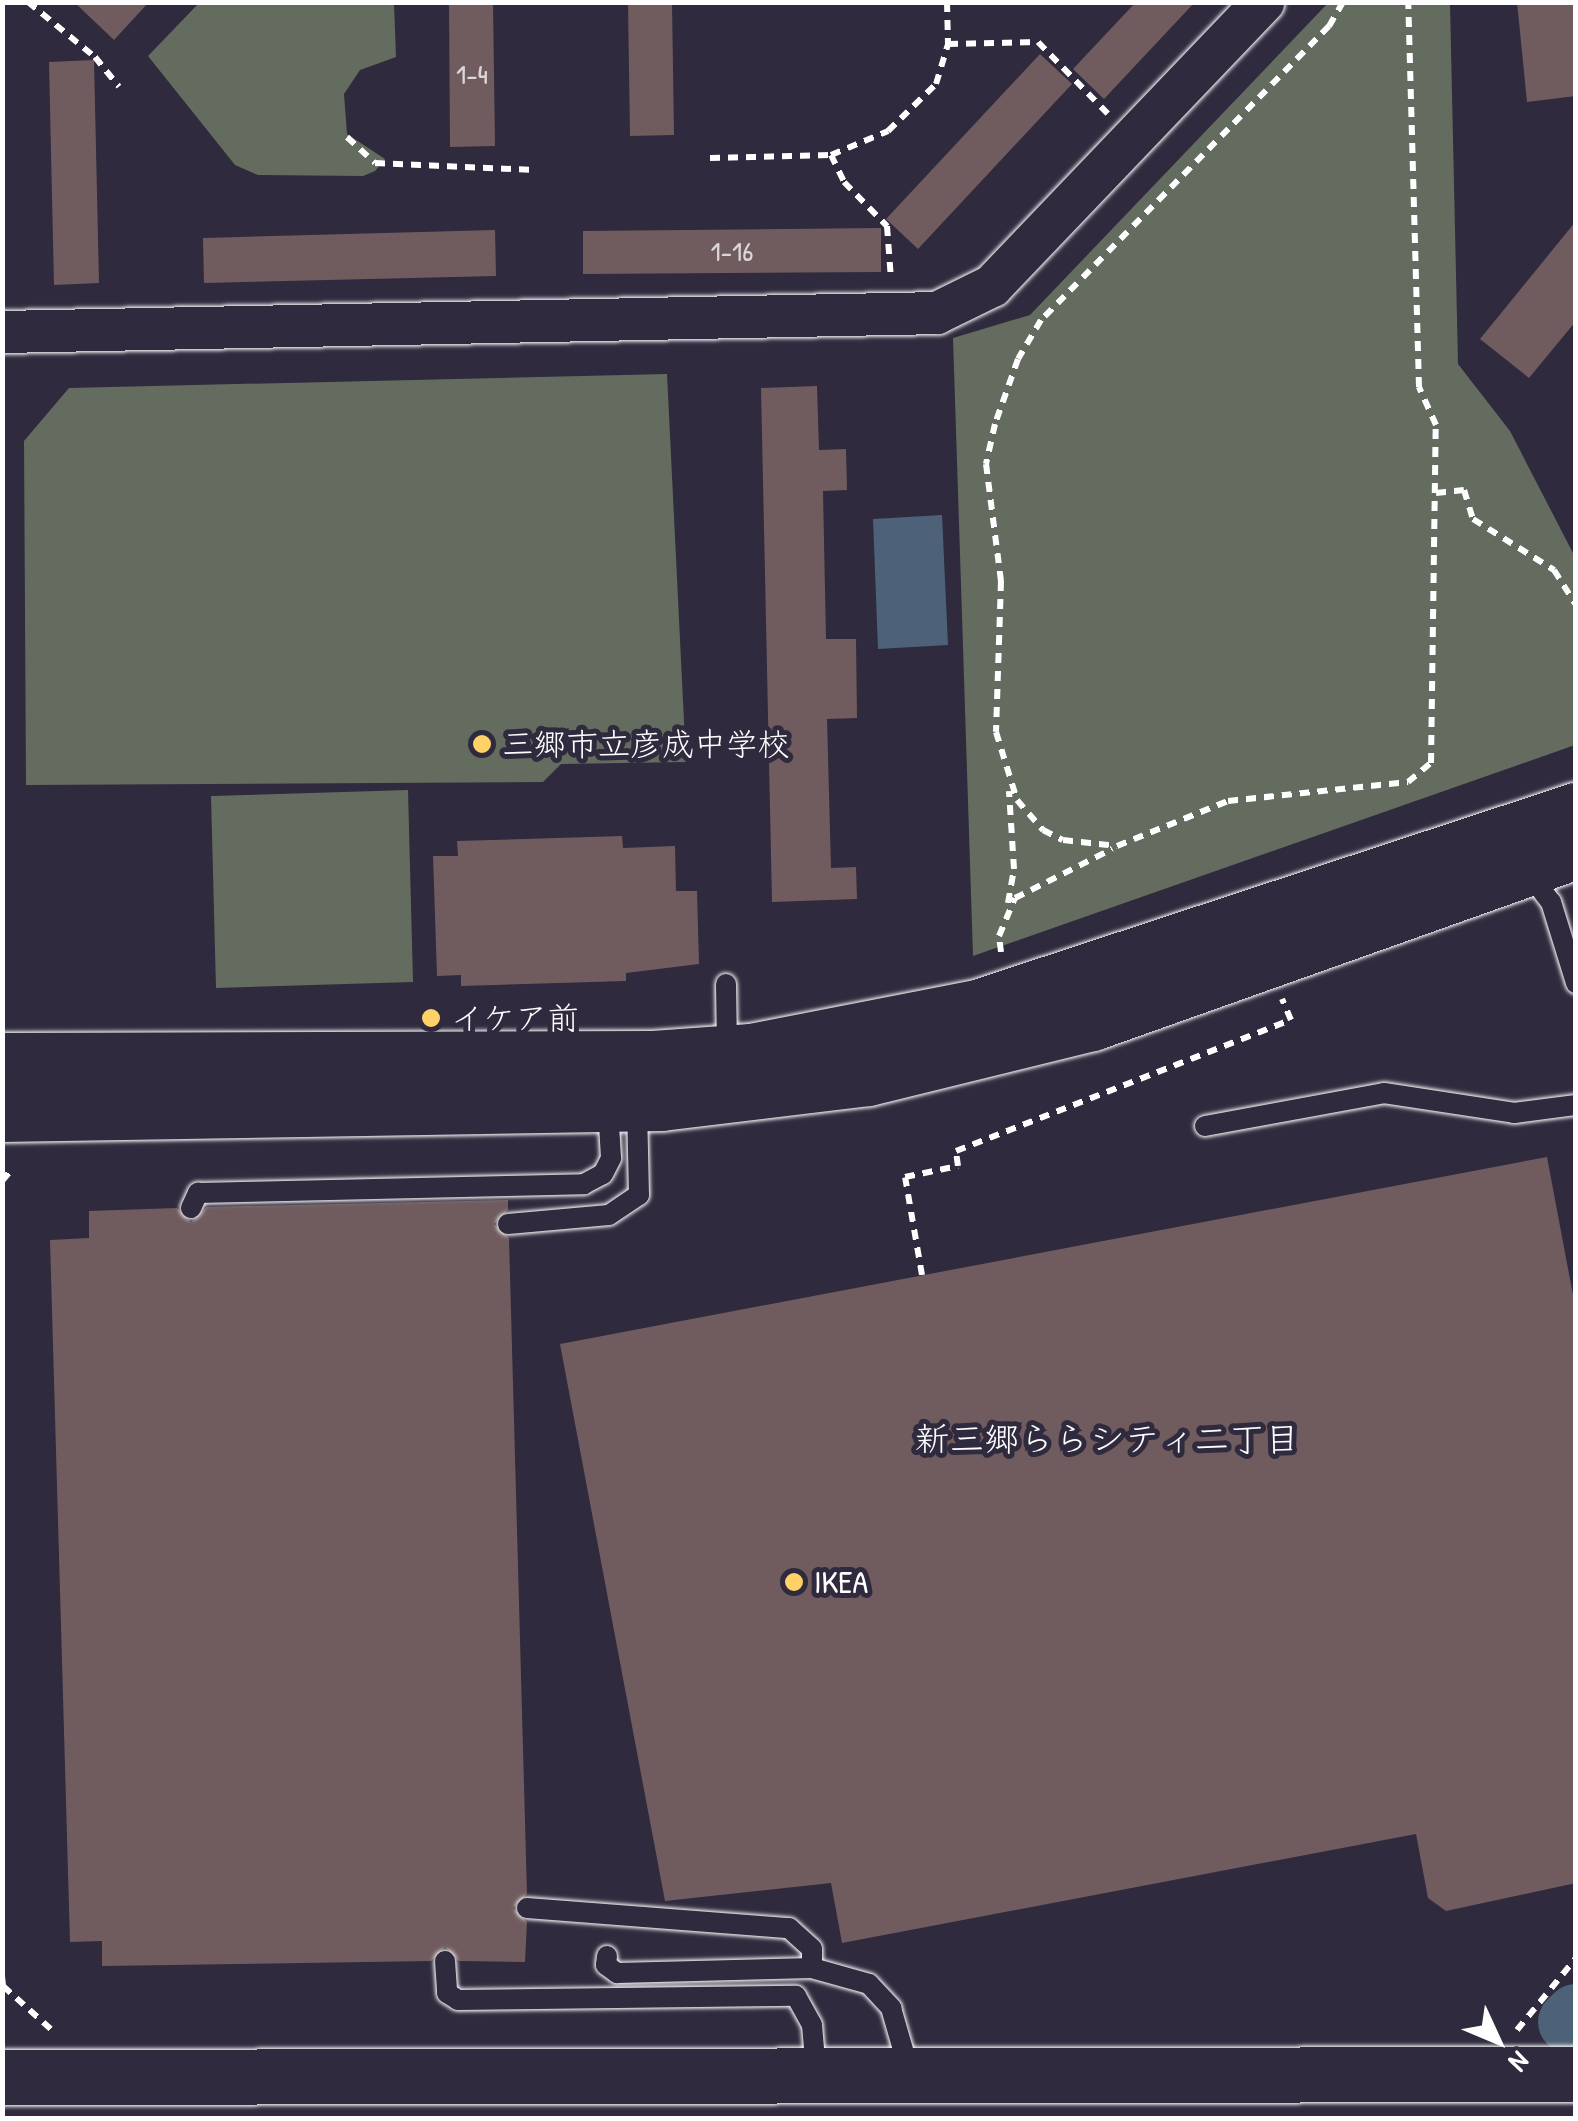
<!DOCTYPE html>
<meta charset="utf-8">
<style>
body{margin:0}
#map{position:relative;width:1578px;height:2121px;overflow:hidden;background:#2f2a3d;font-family:"Patrick Hand","Klee One",sans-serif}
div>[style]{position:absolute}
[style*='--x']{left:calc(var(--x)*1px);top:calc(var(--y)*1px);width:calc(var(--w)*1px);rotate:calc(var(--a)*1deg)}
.green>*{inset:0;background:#646c5f}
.water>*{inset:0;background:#4d6178}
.river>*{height:62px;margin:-31px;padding:0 31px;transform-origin:31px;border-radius:31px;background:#4d6178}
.building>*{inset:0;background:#705c5e}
.path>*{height:6px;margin-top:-3px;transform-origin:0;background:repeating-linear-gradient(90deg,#fff 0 10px,transparent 0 18px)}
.roads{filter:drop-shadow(0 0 2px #fff) drop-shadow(0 0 2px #fff)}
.lane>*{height:20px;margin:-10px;padding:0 10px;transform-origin:10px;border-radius:10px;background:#2f2a3d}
.street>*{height:42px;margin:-21px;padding:0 21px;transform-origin:21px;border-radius:21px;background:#2f2a3d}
.secondary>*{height:55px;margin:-27.5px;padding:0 27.5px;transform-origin:27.5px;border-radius:27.5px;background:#2f2a3d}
.dots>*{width:28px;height:28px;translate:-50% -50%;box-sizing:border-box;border:5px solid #2f2a3d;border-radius:50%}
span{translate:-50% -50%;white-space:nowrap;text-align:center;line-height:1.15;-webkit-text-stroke:10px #2f2a3d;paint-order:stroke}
.number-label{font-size:28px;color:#dbd6d7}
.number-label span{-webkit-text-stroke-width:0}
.poi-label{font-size:32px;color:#fff}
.left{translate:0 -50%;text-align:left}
.neighbourhood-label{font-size:35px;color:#fff}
.frame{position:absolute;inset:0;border:5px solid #fff;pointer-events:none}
.north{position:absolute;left:1448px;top:1991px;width:100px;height:100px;-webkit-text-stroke:8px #2f2a3d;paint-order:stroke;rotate:134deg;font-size:28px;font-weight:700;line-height:40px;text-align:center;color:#fff}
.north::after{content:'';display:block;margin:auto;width:35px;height:45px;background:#fff;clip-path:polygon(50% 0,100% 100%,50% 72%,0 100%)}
</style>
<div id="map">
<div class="green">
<i style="clip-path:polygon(199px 3px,394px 3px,396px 57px,360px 70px,344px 94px,347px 134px,385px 159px,375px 171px,363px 176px,258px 175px,235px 165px,148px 56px)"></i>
<i style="clip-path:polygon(1328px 3px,1450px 3px,1458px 364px,1510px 431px,1575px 557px,1575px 745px,973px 956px,953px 338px,1030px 315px)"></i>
<i style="clip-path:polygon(667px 374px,686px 762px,561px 764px,543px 782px,26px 785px,24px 441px,69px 388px)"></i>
<i style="clip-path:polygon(408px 790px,413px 982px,216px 988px,211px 796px)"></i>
</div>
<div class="water">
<i style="clip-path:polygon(942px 515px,948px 645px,878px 649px,873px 519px)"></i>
</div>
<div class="river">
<i style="--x:1569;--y:2022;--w:10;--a:-45"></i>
</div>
<div class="building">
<i style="clip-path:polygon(74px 2px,149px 2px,114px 40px)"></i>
<i style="clip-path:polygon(449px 2px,493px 2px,495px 146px,450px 147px)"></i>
<i style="clip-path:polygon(628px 2px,672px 2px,674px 135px,630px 136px)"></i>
<i style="clip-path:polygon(1136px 2px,1195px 2px,1104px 99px,1073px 69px)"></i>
<i style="clip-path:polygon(1517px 2px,1576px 2px,1576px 96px,1527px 102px)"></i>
<i style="clip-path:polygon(1040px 54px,1072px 84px,918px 249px,886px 219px)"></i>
<i style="clip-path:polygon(94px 60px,99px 283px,54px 285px,49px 62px)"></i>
<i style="clip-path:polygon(1576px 221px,1576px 321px,1529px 378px,1480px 339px)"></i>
<i style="clip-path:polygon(881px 228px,881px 272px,583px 274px,583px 231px)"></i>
<i style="clip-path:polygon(495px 230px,496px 276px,204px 283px,203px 238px)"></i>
<i style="clip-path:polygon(817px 386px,819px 450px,846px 449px,847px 490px,823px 491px,826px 639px,856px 639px,857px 718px,827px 719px,831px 868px,856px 867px,857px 899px,772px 902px,761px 388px)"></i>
<i style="clip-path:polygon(622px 836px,623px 848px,675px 846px,676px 891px,697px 891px,699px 964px,626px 973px,626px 981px,461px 986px,461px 975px,437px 976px,433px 856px,458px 856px,457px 841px)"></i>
<i style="clip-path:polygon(1547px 1157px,1576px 1311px,1576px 1883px,1446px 1911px,1428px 1898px,1416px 1834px,842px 1943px,831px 1883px,665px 1901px,560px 1344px)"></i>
<i style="clip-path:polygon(508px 1200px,508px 1210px,494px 1224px,509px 1238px,527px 1894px,513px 1908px,527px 1922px,525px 1962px,459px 1961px,445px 1947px,431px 1961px,102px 1966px,102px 1941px,70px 1942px,50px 1240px,89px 1238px,89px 1211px,177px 1208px,191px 1222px,207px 1207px)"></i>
</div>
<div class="path">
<i style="--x:28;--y:2;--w:87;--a:39.4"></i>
<i style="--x:95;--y:57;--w:38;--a:51"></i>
<i style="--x:947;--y:2;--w:42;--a:88.6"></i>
<i style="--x:948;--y:44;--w:90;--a:-1.3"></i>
<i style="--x:1038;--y:42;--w:100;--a:45.8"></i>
<i style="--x:1343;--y:2;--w:28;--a:120"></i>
<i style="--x:1329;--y:26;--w:412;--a:134.4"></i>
<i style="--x:1041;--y:320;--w:45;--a:120.5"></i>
<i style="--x:1018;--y:359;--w:69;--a:109.5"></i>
<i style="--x:995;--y:424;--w:41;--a:102.7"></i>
<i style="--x:986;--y:464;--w:118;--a:82.7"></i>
<i style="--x:1001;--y:581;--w:151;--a:91.9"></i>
<i style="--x:996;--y:732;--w:71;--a:72.8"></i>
<i style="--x:1017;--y:800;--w:40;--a:49"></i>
<i style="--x:1043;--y:830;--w:22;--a:27"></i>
<i style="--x:1063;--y:840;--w:54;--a:6.3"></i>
<i style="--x:1117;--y:846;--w:120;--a:-22.1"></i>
<i style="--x:1228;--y:801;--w:181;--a:-6"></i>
<i style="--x:1408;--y:782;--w:30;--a:-40"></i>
<i style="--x:1431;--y:763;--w:338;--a:-89.2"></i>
<i style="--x:1436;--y:425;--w:42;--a:-114.1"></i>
<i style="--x:1419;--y:387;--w:385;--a:-91.6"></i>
<i style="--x:347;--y:137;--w:38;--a:43"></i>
<i style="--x:375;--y:163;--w:160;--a:2.5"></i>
<i style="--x:831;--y:155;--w:30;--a:64"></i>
<i style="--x:844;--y:182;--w:62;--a:45.7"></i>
<i style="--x:887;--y:226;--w:53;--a:85.7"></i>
<i style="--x:710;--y:158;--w:121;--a:-1.4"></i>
<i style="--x:831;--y:155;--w:62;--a:-22.8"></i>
<i style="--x:888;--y:131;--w:67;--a:-44.4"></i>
<i style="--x:936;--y:84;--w:42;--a:-73.3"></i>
<i style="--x:1436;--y:493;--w:28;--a:-6"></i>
<i style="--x:1464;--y:490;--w:30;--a:73"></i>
<i style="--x:1473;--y:519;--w:96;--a:32.2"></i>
<i style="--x:1554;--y:570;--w:41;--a:57.8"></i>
<i style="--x:1008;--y:903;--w:35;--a:-80"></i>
<i style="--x:1014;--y:869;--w:78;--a:-93.7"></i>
<i style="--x:1001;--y:952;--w:16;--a:-97"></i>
<i style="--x:999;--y:936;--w:41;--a:-67.2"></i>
<i style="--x:1015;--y:898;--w:109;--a:-26.8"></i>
<i style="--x:2;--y:1181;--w:16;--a:-50"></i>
<i style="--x:922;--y:1275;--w:99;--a:-99.8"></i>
<i style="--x:905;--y:1177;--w:54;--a:-11.7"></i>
<i style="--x:958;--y:1166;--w:15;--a:-98"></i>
<i style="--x:956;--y:1151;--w:360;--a:-21.4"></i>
<i style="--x:1291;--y:1020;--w:23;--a:-113"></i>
<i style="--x:2;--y:1976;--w:10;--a:84"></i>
<i style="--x:3;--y:1986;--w:69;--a:42"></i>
<i style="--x:1517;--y:2030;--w:93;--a:-50.7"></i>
</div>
<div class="roads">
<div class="lane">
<i style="--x:1528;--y:872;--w:38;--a:53"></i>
<i style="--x:1551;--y:902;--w:85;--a:72.8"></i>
<i style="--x:726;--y:984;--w:66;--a:89.1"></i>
<i style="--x:1205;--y:1126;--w:182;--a:-10.4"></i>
<i style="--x:1384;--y:1093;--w:132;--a:8.7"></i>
<i style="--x:1514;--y:1113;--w:63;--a:-7.4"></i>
<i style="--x:191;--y:1208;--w:17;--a:-65"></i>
<i style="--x:198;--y:1193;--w:386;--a:-1.3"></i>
<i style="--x:584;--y:1184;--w:21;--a:-28"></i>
<i style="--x:603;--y:1174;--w:18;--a:-63"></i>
<i style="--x:611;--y:1158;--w:51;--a:-93.4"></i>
<i style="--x:508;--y:1224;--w:101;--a:-5.1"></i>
<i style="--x:609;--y:1215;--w:36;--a:-34"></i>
<i style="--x:639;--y:1195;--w:90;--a:-91.3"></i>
<i style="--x:527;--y:1908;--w:263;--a:4.4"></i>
<i style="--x:789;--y:1928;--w:31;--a:42"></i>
<i style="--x:812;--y:1949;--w:19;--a:90"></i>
<i style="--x:812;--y:1968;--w:59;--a:15.7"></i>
<i style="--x:869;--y:1984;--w:33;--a:47"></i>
<i style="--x:891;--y:2008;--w:69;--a:73.9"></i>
<i style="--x:607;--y:1956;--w:9;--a:96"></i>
<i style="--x:606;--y:1965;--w:14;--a:36"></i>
<i style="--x:617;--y:1973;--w:195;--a:-1.5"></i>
<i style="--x:445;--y:1961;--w:32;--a:86"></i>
<i style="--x:447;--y:1993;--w:13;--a:32"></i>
<i style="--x:458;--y:2000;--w:338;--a:-0.7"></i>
<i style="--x:796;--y:1996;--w:33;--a:61"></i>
<i style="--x:812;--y:2025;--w:47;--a:85.1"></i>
</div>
<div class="street">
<i style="--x:2;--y:332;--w:935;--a:-1.16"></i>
<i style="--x:937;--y:313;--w:61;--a:-26.1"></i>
<i style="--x:992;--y:286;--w:393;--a:-46.3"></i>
</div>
<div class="secondary">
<i style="--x:2;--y:1060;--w:651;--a:-0.18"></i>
<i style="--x:653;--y:1058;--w:98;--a:-4.1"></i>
<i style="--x:751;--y:1051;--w:230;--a:-11"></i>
<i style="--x:977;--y:1007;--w:631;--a:-18.21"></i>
<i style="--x:2;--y:1114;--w:659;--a:-0.96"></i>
<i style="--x:661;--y:1103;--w:209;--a:-6.9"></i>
<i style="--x:868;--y:1078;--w:231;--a:-13.8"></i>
<i style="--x:1092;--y:1023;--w:514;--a:-19.56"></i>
<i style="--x:2;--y:2077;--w:1574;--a:-0.11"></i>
</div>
</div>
<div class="dots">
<i style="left:482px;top:744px;background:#ffd166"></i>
<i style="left:431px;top:1018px;background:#ffd166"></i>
<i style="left:794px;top:1582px;background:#ffd166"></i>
</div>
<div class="number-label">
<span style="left:472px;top:74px">1-4</span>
<span style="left:732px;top:251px">1-16</span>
</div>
<div class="poi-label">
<span class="left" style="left:502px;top:744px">三郷市立彦成中学校</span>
<span class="left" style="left:451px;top:1018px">イケア前</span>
<span class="left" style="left:814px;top:1582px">IKEA</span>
</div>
<div class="neighbourhood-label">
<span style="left:1107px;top:1439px">新三郷ららシティ二丁目</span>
</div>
<div class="frame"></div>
<div class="north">N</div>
</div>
